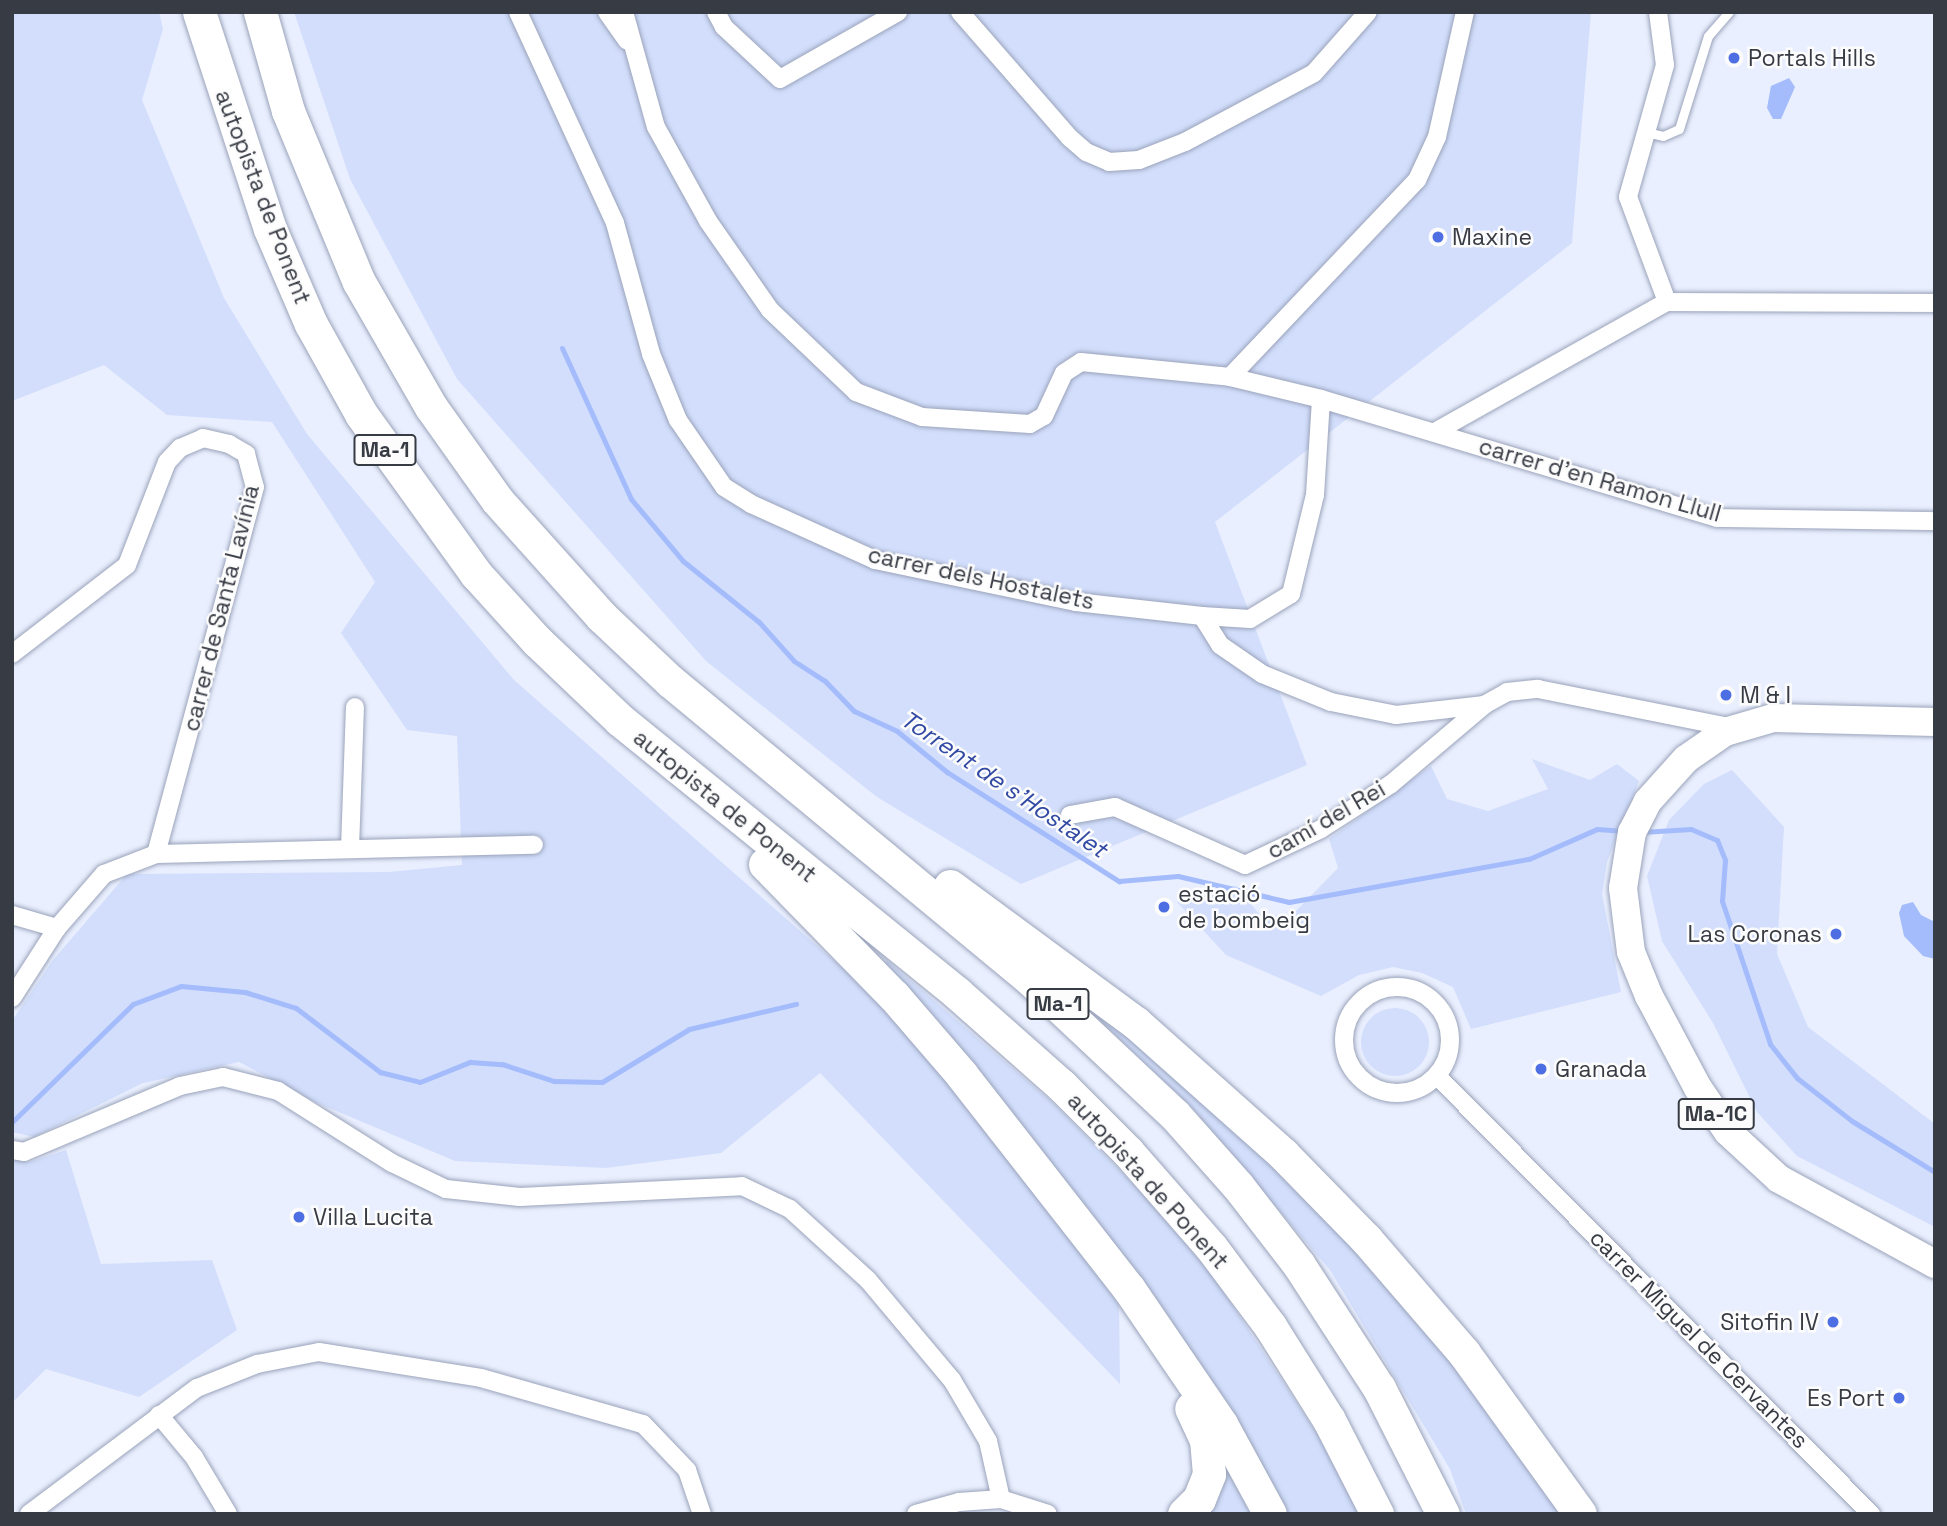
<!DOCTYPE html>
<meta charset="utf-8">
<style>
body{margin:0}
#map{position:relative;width:1947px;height:1526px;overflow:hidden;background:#e9effe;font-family:"Space Grotesk",sans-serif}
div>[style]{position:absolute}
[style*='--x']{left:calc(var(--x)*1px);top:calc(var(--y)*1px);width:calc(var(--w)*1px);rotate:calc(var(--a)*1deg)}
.green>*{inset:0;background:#d2defc}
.round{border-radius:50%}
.water>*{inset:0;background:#a4bcfb}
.stream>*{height:5px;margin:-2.5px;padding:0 2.5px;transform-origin:2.5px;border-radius:2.5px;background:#a4bcfb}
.roads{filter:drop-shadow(0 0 2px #9aa3ba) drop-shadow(0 0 2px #9aa3ba)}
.lane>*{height:9px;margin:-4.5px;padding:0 4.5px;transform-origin:4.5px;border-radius:4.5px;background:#fff}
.street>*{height:18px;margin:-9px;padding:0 9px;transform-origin:9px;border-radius:9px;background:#fff}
.street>.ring{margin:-9px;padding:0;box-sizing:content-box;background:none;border:18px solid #fff;border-radius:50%}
.primary>*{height:28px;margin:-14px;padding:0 14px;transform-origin:14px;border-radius:14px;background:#fff}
.highway>*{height:33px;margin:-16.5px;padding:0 16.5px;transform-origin:16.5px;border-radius:16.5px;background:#fff}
.dots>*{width:19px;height:19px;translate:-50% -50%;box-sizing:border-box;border:4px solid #fcfcfc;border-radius:50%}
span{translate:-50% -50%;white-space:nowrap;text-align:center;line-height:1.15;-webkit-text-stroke:5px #fcfcfc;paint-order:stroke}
.shield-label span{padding:2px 5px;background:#fcfcfc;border:2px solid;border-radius:5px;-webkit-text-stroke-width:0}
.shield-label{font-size:21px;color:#373b44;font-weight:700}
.poi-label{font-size:23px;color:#373b44}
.left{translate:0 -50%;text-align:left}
.right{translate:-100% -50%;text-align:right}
.street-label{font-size:23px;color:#373b44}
.water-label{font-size:24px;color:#324aa4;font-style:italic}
.frame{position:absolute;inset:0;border:14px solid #373b44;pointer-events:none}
</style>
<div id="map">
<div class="green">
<i style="clip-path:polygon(12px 12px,159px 12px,163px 29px,142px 100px,224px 298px,307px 434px,514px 680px,881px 1002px,1035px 1189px,1119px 1305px,1120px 1384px,820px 1073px,721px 1153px,606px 1168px,455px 1161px,315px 1102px,239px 1062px,143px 1083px,34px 1137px,12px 1132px,12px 1021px,53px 960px,127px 874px,389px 872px,462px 865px,457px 736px,407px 730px,341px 633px,375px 582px,272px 422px,167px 415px,104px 365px,12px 401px)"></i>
<i style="clip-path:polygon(294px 12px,1591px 12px,1572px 243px,1215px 522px,1307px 765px,1021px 884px,877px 797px,706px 661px,457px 379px,350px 179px)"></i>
<i style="clip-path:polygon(1532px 759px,1590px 780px,1617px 764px,1639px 781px,1607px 862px,1602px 894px,1621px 992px,1471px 1029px,1453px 987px,1422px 973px,1393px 967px,1359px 975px,1321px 996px,1226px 955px,1177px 902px,1199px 889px,1236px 886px,1260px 915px,1291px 916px,1338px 868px,1329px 839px,1431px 766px,1447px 799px,1488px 811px,1548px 789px)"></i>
<i style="clip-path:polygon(1732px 770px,1784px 827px,1777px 954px,1808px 1027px,1935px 1124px,1935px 1227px,1797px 1156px,1757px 1112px,1713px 1023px,1662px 941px,1647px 876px,1669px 820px,1704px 784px)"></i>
<i style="clip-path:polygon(887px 960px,1055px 1105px,1141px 1192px,1214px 1277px,1321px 1440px,1359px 1514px,1277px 1514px,883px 966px)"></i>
<i style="clip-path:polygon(1070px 986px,1257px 1146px,1414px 1314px,1566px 1514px,1466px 1514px,1450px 1469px,1330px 1270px,1191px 1107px,1068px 990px)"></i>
<i class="round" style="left:1361px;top:1008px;width:68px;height:68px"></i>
<i style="clip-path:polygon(66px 1150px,101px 1264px,212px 1260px,237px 1330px,139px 1397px,46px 1369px,12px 1403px,12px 1157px,29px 1162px)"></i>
<i style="clip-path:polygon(1219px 1447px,1258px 1514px,1200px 1514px)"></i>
</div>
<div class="water">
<i style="clip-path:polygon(1789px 78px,1795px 87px,1781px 119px,1773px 119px,1767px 108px,1771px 86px)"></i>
<i style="clip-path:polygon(1913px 902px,1921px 915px,1935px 922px,1935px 959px,1923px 956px,1904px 936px,1899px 913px,1902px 905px)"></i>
</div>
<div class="stream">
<i style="--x:562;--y:348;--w:166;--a:65.4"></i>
<i style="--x:631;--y:499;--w:81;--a:50"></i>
<i style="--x:683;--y:561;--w:97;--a:38.8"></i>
<i style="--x:759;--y:622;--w:52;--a:48.1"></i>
<i style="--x:794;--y:661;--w:37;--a:33"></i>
<i style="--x:825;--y:681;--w:42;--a:46"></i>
<i style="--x:854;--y:711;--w:47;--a:24.9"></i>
<i style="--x:897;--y:731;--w:65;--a:39.4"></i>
<i style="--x:947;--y:772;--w:204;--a:32.4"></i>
<i style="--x:1119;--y:881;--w:59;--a:-4.8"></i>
<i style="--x:1178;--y:876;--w:114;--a:13.2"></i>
<i style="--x:1289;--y:902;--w:244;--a:-10.2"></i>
<i style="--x:1529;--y:859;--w:74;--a:-23.8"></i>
<i style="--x:1597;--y:829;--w:28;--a:4"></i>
<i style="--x:1642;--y:832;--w:49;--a:-3.5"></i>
<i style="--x:1691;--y:829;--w:28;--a:23"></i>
<i style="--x:1717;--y:840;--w:22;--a:68"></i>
<i style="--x:1725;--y:860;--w:41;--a:94.2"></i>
<i style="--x:1722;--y:901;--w:151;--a:71.4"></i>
<i style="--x:1770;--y:1044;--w:43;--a:51.5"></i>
<i style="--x:1797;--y:1078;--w:70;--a:38"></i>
<i style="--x:1852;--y:1121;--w:97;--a:31.6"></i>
<i style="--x:12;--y:1122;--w:169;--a:-44.3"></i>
<i style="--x:133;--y:1004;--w:51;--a:-20.6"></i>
<i style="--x:181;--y:986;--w:64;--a:5.4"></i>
<i style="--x:245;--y:992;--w:53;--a:17.4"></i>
<i style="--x:296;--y:1008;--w:106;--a:37.3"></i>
<i style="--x:380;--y:1072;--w:41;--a:14"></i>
<i style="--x:420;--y:1082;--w:54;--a:-21.8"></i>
<i style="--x:470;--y:1062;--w:32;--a:4"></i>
<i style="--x:502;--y:1064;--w:55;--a:18.1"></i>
<i style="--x:554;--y:1081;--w:48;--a:1.2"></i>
<i style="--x:602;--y:1082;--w:102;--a:-31.3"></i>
<i style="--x:689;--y:1029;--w:110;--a:-13.2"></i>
</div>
<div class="roads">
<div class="lane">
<i style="--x:1646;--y:132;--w:17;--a:13"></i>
<i style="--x:1663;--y:136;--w:17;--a:-24"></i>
<i style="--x:1679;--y:129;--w:97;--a:-72.7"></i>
<i style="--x:1708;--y:36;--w:32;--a:-49"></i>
</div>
<div class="street">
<i style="--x:518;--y:12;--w:232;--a:65.3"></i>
<i style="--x:615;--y:223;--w:136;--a:74.6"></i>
<i style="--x:651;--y:354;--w:71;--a:67.8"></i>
<i style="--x:678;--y:420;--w:81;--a:55.5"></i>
<i style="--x:724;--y:487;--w:32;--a:32"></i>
<i style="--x:751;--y:504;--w:136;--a:24.3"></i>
<i style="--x:875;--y:560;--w:205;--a:11.8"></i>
<i style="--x:1076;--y:602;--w:127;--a:6.3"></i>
<i style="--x:1202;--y:616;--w:34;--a:58"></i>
<i style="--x:1220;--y:645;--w:51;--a:34.6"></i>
<i style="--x:1262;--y:674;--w:74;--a:22.1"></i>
<i style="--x:1331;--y:702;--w:66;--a:11.3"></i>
<i style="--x:1396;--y:715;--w:89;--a:-6.5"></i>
<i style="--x:1484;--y:705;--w:26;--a:-29"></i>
<i style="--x:1507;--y:692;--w:31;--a:-6"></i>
<i style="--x:1538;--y:689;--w:200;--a:11.3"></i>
<i style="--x:607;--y:12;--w:35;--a:55"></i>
<i style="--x:624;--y:12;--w:119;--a:74.5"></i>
<i style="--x:656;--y:127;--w:107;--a:61"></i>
<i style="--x:708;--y:221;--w:108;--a:55.1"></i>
<i style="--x:770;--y:310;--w:119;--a:43.6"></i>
<i style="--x:856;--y:392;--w:71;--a:20.7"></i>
<i style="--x:922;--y:417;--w:108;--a:3.7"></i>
<i style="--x:1030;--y:424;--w:16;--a:-30"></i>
<i style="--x:1044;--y:416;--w:47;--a:-65.1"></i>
<i style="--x:1064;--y:373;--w:20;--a:-33"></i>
<i style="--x:1081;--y:362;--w:150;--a:5.7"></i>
<i style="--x:1230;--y:377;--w:94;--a:13.6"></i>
<i style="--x:1321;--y:399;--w:413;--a:16.7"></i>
<i style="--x:1717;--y:518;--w:218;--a:0.8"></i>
<i style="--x:716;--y:12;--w:17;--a:62"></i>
<i style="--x:724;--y:27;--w:76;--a:42.9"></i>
<i style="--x:780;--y:79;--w:136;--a:-29.6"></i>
<i style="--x:960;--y:12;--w:167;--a:48.9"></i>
<i style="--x:1070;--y:138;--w:21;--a:41"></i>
<i style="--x:1086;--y:152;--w:25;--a:23"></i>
<i style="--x:1109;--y:162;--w:30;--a:-4"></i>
<i style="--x:1139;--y:160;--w:49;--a:-21.4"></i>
<i style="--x:1185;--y:142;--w:146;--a:-28.1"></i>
<i style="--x:1314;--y:73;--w:81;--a:-48.5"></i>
<i style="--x:1658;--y:12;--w:53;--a:82.5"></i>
<i style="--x:1665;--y:65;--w:137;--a:105.7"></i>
<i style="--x:1628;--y:197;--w:112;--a:69.6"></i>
<i style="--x:1230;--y:377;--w:272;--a:-46.5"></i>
<i style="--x:1417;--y:180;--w:47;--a:-65.1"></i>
<i style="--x:1437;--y:137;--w:128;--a:-77.4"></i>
<i style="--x:1435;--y:432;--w:266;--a:-29.3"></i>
<i style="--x:1667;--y:302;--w:268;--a:0.2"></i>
<i style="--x:1202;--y:616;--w:48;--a:3.6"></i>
<i style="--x:1250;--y:619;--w:48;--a:-31.4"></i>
<i style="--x:1291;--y:594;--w:102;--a:-76.4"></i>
<i style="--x:1315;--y:495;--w:96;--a:-86.4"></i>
<i style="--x:12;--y:654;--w:145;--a:-37.7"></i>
<i style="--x:127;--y:565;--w:110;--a:-68.8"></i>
<i style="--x:167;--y:462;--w:19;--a:-47"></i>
<i style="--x:180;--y:448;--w:25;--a:-23"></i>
<i style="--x:203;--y:438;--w:27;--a:13"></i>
<i style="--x:229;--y:444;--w:20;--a:30"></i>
<i style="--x:246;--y:454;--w:34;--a:75"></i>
<i style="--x:255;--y:487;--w:380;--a:105.1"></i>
<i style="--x:156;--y:854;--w:56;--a:159"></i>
<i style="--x:104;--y:874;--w:72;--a:131"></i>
<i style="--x:57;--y:928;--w:83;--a:122.7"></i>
<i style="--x:1070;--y:815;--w:46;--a:-10.1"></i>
<i style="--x:1115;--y:807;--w:142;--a:24"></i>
<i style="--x:1245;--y:865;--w:84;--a:-25.3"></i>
<i style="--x:1321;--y:829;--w:83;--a:-32.7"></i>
<i style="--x:1391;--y:784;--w:122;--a:-40.3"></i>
<i style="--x:350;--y:849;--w:142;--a:-88"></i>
<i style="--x:156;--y:854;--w:378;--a:-1.4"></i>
<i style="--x:12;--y:915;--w:47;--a:16.1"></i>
<i class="ring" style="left:1344px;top:987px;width:88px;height:88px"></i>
<i style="--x:1437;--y:1076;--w:617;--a:45.26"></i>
<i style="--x:12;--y:1150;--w:12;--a:9"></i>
<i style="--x:24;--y:1152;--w:169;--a:-22.9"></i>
<i style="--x:180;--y:1086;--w:44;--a:-11.8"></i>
<i style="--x:223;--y:1077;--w:57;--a:14.3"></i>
<i style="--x:278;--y:1091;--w:135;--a:32.3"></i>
<i style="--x:392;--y:1163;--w:60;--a:25.7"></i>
<i style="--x:446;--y:1189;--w:74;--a:6.2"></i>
<i style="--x:520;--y:1197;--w:222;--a:-2.8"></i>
<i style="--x:742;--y:1186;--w:53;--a:25.6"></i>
<i style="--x:790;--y:1209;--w:105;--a:42.3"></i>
<i style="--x:868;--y:1280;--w:131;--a:50"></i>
<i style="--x:952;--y:1380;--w:71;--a:59.5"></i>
<i style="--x:988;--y:1441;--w:59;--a:77.4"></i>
<i style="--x:159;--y:1415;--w:55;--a:50.2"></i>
<i style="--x:194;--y:1457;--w:66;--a:59.2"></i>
<i style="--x:29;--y:1514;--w:210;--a:-36.9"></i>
<i style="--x:197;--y:1388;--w:65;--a:-21.8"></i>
<i style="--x:257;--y:1364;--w:63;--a:-11"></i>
<i style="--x:319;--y:1352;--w:164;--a:9.1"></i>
<i style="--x:481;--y:1378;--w:168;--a:15.9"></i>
<i style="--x:643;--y:1424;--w:64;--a:46.3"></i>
<i style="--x:687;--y:1470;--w:46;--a:71.2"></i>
<i style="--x:916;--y:1514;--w:45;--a:-15.6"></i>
<i style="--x:959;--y:1502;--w:42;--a:-4.1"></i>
<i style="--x:1001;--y:1499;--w:49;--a:17.7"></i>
</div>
<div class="primary">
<i style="--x:1935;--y:722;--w:162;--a:-178.6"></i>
<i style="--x:1773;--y:718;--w:50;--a:163.7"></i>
<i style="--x:1725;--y:732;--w:47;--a:145.3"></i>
<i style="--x:1686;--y:759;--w:57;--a:132.1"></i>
<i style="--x:1648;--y:801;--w:35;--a:117"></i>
<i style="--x:1632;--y:832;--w:57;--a:99.1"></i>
<i style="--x:1623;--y:888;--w:64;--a:82.9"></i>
<i style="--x:1631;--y:952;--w:48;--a:67.8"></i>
<i style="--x:1649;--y:996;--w:104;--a:62"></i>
<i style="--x:1698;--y:1088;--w:53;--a:55.7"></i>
<i style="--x:1728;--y:1132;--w:69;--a:42.7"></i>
<i style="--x:1779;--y:1179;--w:178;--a:28.6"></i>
</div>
<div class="highway">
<i style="--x:199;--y:12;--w:228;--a:71.9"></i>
<i style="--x:270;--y:229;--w:103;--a:66.7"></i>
<i style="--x:311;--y:324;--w:103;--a:60.9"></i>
<i style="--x:361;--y:414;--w:197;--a:54.3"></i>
<i style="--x:476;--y:574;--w:91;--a:47.7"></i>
<i style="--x:537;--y:641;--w:115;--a:43.6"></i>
<i style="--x:620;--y:720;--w:434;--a:39"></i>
<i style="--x:957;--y:993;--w:139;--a:41.5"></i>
<i style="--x:1061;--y:1085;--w:95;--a:45"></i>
<i style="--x:1128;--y:1152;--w:126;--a:48.9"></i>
<i style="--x:1211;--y:1247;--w:99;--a:53.2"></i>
<i style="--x:1270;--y:1326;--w:111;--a:57.9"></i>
<i style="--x:1329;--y:1420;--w:106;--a:62.9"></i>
<i style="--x:260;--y:12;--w:103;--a:74.2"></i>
<i style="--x:288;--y:111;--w:185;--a:67.5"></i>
<i style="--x:359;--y:282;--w:144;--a:60.1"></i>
<i style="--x:431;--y:407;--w:114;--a:54.6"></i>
<i style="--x:497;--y:500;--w:157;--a:48.1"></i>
<i style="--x:602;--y:617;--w:93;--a:43.3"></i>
<i style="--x:670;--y:681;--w:467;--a:39.6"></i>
<i style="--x:1030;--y:979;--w:197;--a:43.2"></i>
<i style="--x:1174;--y:1114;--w:96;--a:48.4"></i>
<i style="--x:1238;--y:1186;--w:100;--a:52.3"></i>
<i style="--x:1299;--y:1265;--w:147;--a:57"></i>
<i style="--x:1379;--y:1388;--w:141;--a:63.1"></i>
<i style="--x:765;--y:864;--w:185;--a:45.7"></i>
<i style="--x:894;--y:996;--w:103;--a:49.3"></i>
<i style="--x:961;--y:1074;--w:273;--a:52"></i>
<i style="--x:1129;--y:1289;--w:163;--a:55.7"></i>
<i style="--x:1221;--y:1424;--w:102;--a:61.4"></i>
<i style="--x:950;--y:886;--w:231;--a:36.4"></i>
<i style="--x:1136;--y:1023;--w:197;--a:41.7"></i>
<i style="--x:1283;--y:1154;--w:119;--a:45.7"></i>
<i style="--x:1366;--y:1239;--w:150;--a:49.3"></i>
<i style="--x:1464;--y:1353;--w:198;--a:54.2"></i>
<i style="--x:1184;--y:1514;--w:21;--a:-45"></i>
<i style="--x:1199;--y:1499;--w:27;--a:-68"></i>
<i style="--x:1209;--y:1474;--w:34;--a:-95"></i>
<i style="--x:1206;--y:1440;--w:35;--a:-115"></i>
</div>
</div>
<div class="dots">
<i style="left:1734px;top:58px;background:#4e6fe3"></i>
<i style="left:1438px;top:237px;background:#4e6fe3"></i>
<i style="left:1726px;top:695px;background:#4e6fe3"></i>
<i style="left:1164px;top:907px;background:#4e6fe3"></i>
<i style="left:1836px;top:934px;background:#4e6fe3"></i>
<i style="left:1541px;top:1069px;background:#4e6fe3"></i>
<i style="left:299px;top:1217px;background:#4e6fe3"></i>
<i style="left:1833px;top:1322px;background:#4e6fe3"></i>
<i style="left:1899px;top:1398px;background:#4e6fe3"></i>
</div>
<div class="shield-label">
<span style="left:385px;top:450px">Ma-1</span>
<span style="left:1058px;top:1004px">Ma-1</span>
<span style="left:1716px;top:1114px">Ma-1C</span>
</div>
<div class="poi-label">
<span class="left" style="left:1748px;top:58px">Portals Hills</span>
<span class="left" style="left:1452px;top:237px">Maxine</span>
<span class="left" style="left:1740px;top:695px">M &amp; I</span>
<span class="left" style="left:1178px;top:907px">estació<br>de bombeig</span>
<span class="right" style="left:1822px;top:934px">Las Coronas</span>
<span class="left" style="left:1555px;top:1069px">Granada</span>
<span class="left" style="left:313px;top:1217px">Villa Lucita</span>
<span class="right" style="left:1819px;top:1322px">Sitofin IV</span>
<span class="right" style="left:1885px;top:1398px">Es Port</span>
</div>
<div class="street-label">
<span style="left:263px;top:197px;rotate:69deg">autopista de Ponent</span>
<span style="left:1600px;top:480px;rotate:16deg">carrer d'en Ramon Llull</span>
<span style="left:981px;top:578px;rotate:12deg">carrer dels Hostalets</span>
<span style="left:221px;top:608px;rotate:-76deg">carrer de Santa Lavínia</span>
<span style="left:725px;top:806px;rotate:39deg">autopista de Ponent</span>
<span style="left:1326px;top:820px;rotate:-30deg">camí del Rei</span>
<span style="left:1148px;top:1181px;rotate:48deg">autopista de Ponent</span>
<span style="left:1699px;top:1339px;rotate:45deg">carrer Miguel de Cervantes</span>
</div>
<div class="water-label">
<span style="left:1004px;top:784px;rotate:34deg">Torrent de s'Hostalet</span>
</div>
<div class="frame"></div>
</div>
